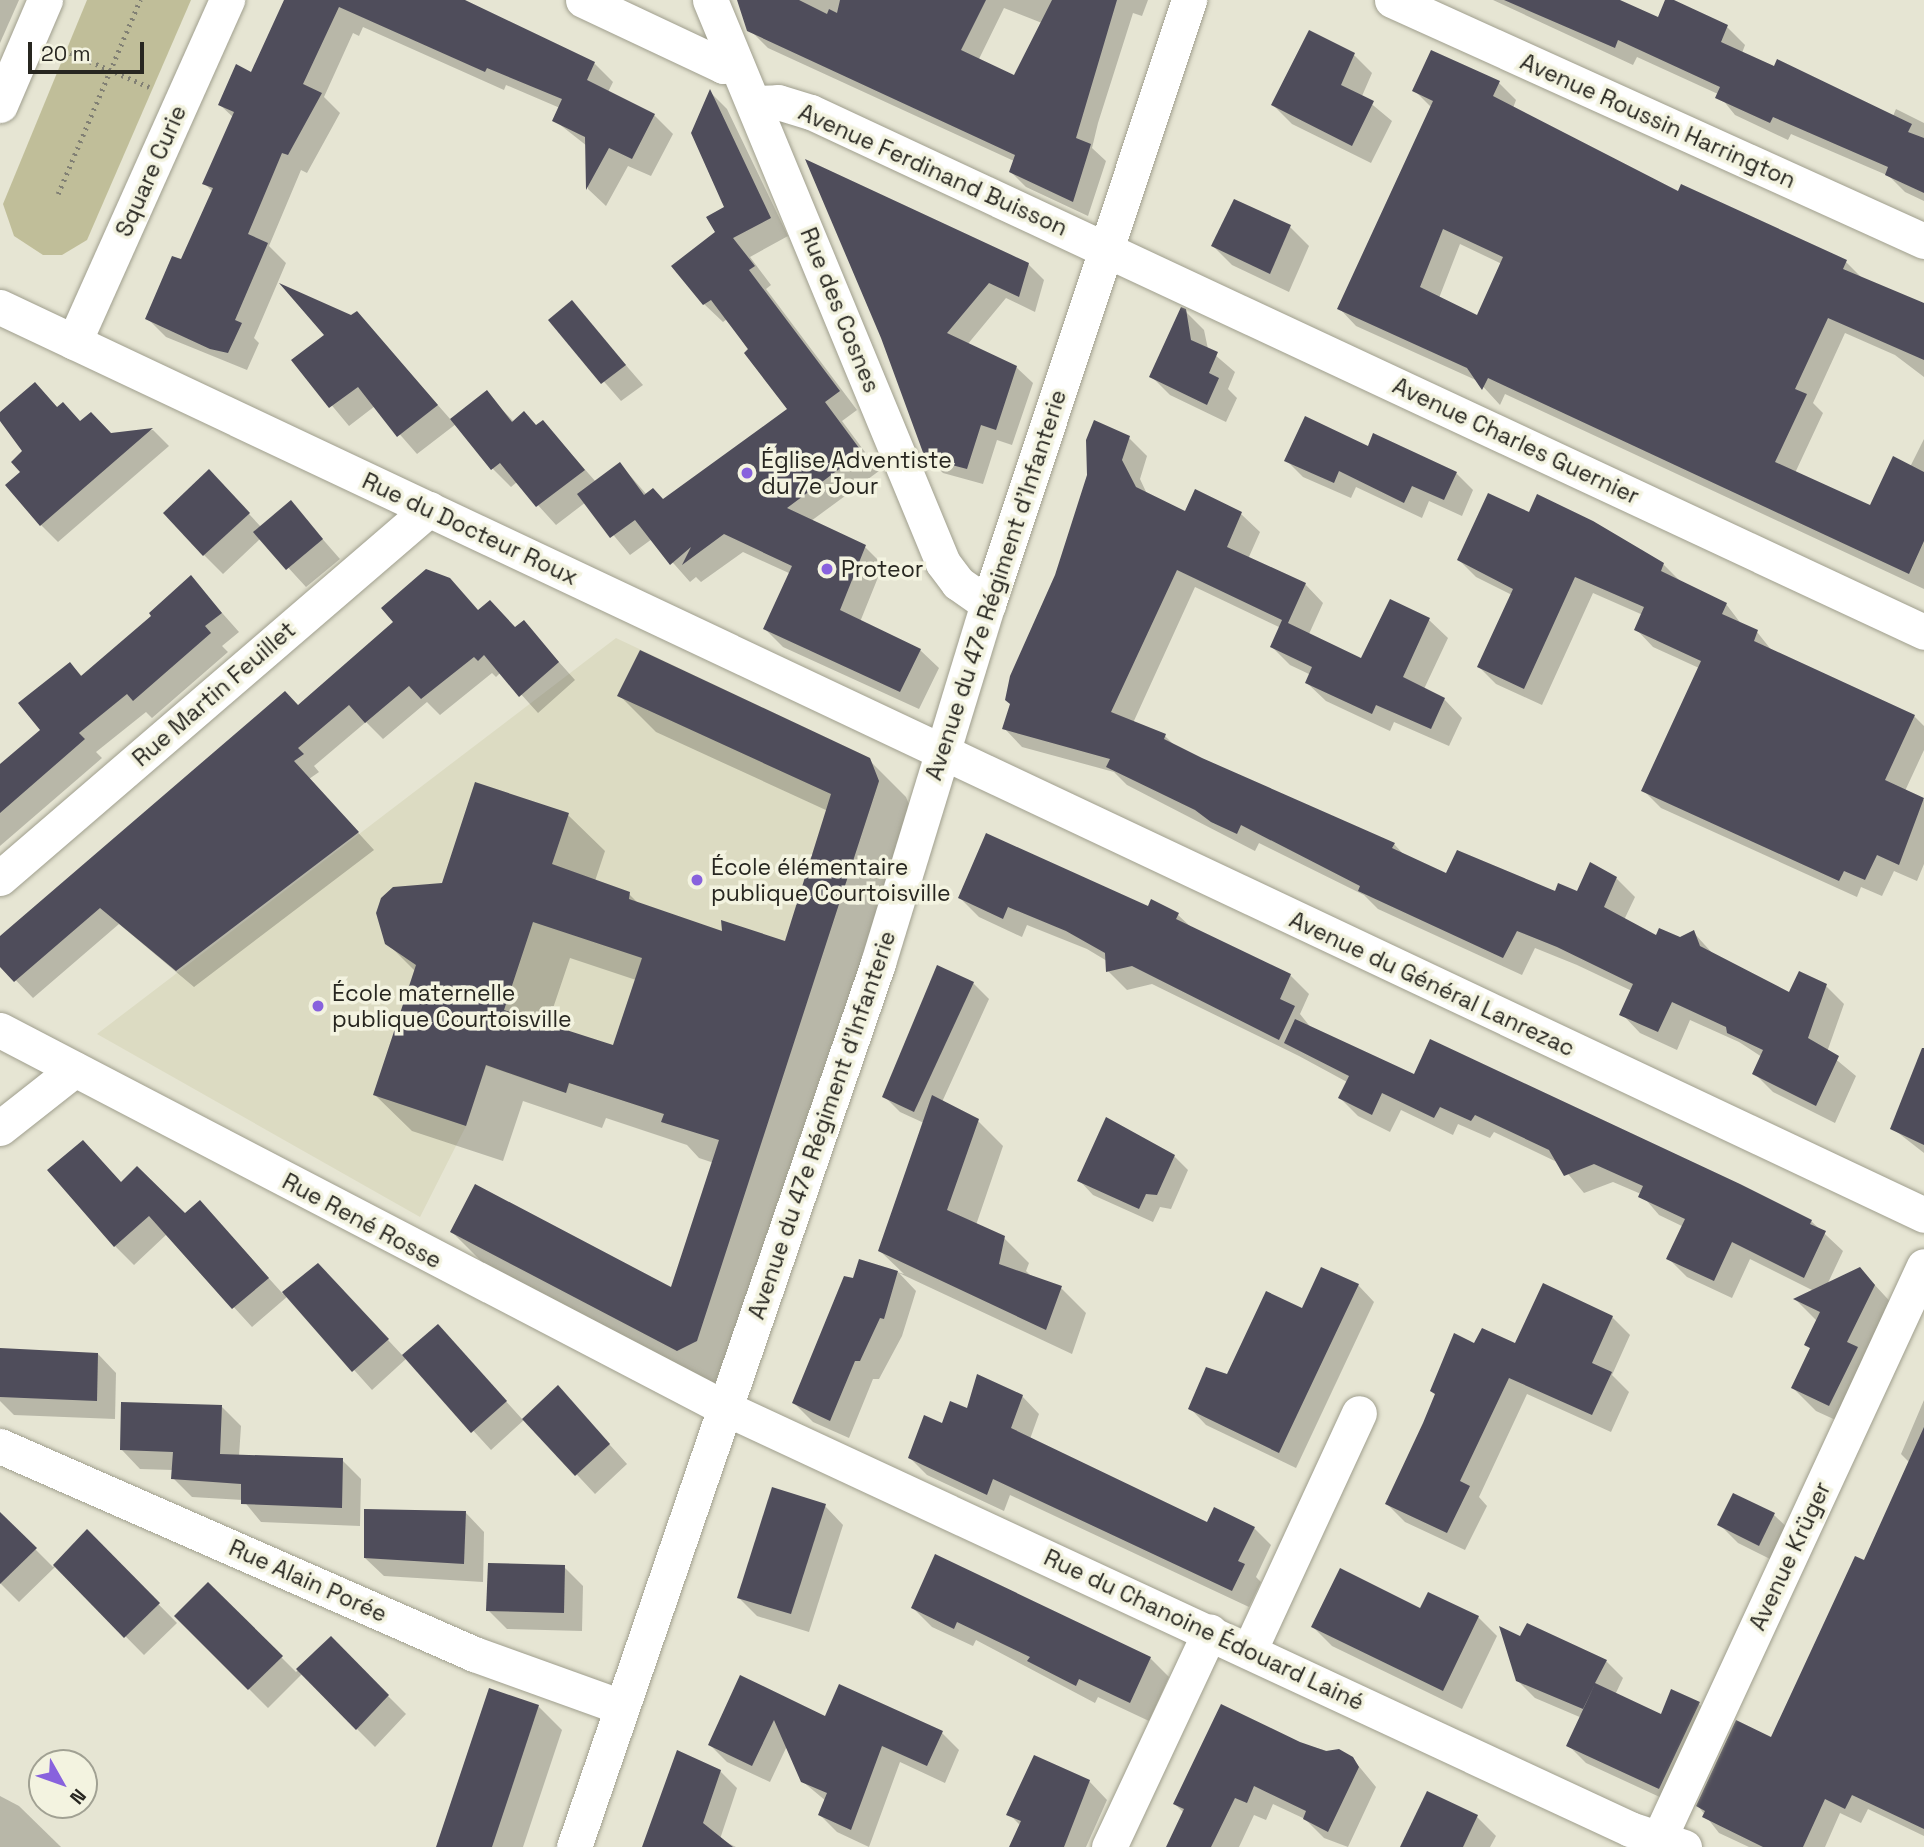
<!DOCTYPE html>
<meta charset="utf-8">
<style>
body{margin:0}
#map{position:relative;width:1924px;height:1847px;overflow:hidden;background:#e6e5d3;font-family:"Space Grotesk",sans-serif}
div>[style]{position:absolute}
[style*='--x']{left:calc(var(--x)*1px);top:calc(var(--y)*1px);width:calc(var(--w)*1px);rotate:calc(var(--a)*1deg)}
.built>*{inset:0;background:#dcdbc2}
.green>*{inset:0;background:#c0be99}
.shadow>*{inset:0;background:#0003}
.building>*{inset:0;background:#4f4d5b}
.path>*{height:4.5px;margin-top:-2.25px;transform-origin:0;background:repeating-linear-gradient(90deg,#818074 0 2px,transparent 0 7px)}
.roads{filter:drop-shadow(0 0 2px #a09f8e) drop-shadow(0 0 2px #a09f8e)}
.street>*{height:35px;margin:-17.5px;padding:0 17.5px;transform-origin:17.5px;border-radius:17.5px;background:#fff}
.dots>*{width:19px;height:19px;translate:-50% -50%;box-sizing:border-box;border:4px solid #f3f3e0;border-radius:50%}
span{translate:-50% -50%;white-space:nowrap;text-align:center;line-height:1.15;-webkit-text-stroke:7px #f3f3e0;paint-order:stroke}
.street-label{font-size:23px;color:#272620}
.poi-label{font-size:23px;color:#272620}
.left{translate:0 -50%;text-align:left}
.north{position:absolute;left:28px;top:1749px;width:70px;height:70px;box-sizing:border-box;background:#f3f3e0;border:2px solid #a1a193;border-radius:50%;rotate:130deg;font-size:19px;font-weight:700;line-height:28px;text-align:center;color:#272620}
.north::after{content:'';display:block;margin:auto;width:24px;height:32px;background:#8862dd;clip-path:polygon(50% 0,100% 100%,50% 72%,0 100%)}
.scale{position:absolute;left:28px;top:42px;width:116px;height:32px;box-sizing:border-box;border:4px solid #272620;border-top:0;padding-left:9px;font-size:21px;line-height:24px;white-space:nowrap;color:#272620;-webkit-text-stroke:5px #f3f3e0;paint-order:stroke}
</style>
<div id="map">
<div class="built">
<i style="clip-path:polygon(616px 638px,870px 758px,879px 781px,820px 962px,714px 1131px,570px 1083px,566px 1093px,486px 1066px,466px 1126px,420px 1217px,97px 1034px)"></i>
</div>
<div class="green">
<i style="clip-path:polygon(87px 0,191px 0,87px 240px,62px 255px,43px 255px,14px 236px,3px 204px)"></i>
</div>
<div class="shadow">
<i style="clip-path:polygon(0 0,19px 0,0 43px)"></i>
<i style="clip-path:polygon(292px 0,462px 0,594px 63px,613px 82px,608px 92px,654px 115px,673px 134px,651px 176px,628px 166px,606px 206px,588px 189px,587px 146px,554px 120px,560px 108px,506px 85px,504px 90px,363px 27px,359px 36px,353px 33px,324px 97px,340px 113px,307px 173px,301px 170px,269px 246px,286px 263px,254px 338px,259px 343px,247px 370px,166px 337px,147px 318px,182px 261px,213px 192px,204px 183px,234px 118px,220px 105px,252px 74px)"></i>
<i style="clip-path:polygon(evenodd,738px 0,1148px 0,1142px 16px,1133px 13px,1098px 123px,1092px 148px,1106px 161px,1088px 216px,1026px 187px,1011px 172px,1014px 161px,768px 48px,752px 32px,738px 0,1004px 8px,1042px 23px,1015px 78px,978px 61px,1004px 8px)"></i>
<i style="clip-path:polygon(1493px 0,1616px 0,1659px 19px,1670px 0,1727px 27px,1745px 45px,1742px 53px,1893px 116px,1896px 109px,1924px 123px,1924px 201px,1905px 192px,1889px 176px,1791px 134px,1788px 140px,1735px 115px,1718px 94px,1637px 57px,1633px 65px)"></i>
<i style="clip-path:polygon(evenodd,1432px 52px,1499px 83px,1516px 100px,1513px 108px,1679px 193px,1846px 262px,1863px 279px,1924px 305px,1924px 377px,1895px 355px,1845px 333px,1813px 403px,1823px 413px,1795px 473px,1871px 508px,1910px 467px,1924px 439px,1924px 589px,1505px 394px,1500px 405px,1478px 381px,1356px 326px,1339px 308px,1432px 108px,1414px 90px,1432px 52px,1460px 244px,1502px 264px,1478px 317px,1439px 298px,1460px 244px)"></i>
<i style="clip-path:polygon(1354px 55px,1372px 73px,1362px 96px,1392px 121px,1371px 163px,1292px 124px,1273px 105px)"></i>
<i style="clip-path:polygon(710px 92px,727px 109px,788px 236px,750px 257px,771px 285px,766px 289px,857px 410px,842px 421px,879px 471px,811px 521px,865px 547px,883px 565px,860px 622px,920px 650px,939px 668px,919px 709px,783px 647px,765px 629px,791px 574px,743px 552px,701px 582px,696px 577px,690px 582px,652px 539px,630px 555px,586px 502px,556px 525px,517px 482px,511px 487px,492px 468px,456px 424px,417px 454px,375px 406px,349px 426px,294px 360px,357px 313px,451px 420px,486px 393px,514px 422px,537px 427px,543px 422px,596px 482px,620px 464px,647px 495px,664px 500px,789px 409px,727px 319px,723px 322px,704px 304px,726px 208px)"></i>
<i style="clip-path:polygon(809px 162px,1028px 264px,1044px 280px,1035px 312px,1006px 298px,967px 345px,1016px 367px,1033px 383px,1012px 445px,997px 440px,983px 484px,943px 473px,927px 457px,883px 337px)"></i>
<i style="clip-path:polygon(1235px 202px,1290px 227px,1309px 246px,1289px 292px,1232px 265px,1213px 246px)"></i>
<i style="clip-path:polygon(572px 303px,643px 385px,621px 401px,550px 320px)"></i>
<i style="clip-path:polygon(1185px 311px,1204px 330px,1208px 349px,1235px 372px,1228px 389px,1237px 398px,1226px 422px,1170px 395px,1151px 376px)"></i>
<i style="clip-path:polygon(35px 385px,58px 408px,81px 423px,111px 435px,153px 430px,169px 446px,58px 542px,41px 525px,22px 472px,25px 451px,0 419px)"></i>
<i style="clip-path:polygon(1129px 438px,1147px 456px,1140px 479px,1147px 494px,1186px 513px,1241px 514px,1260px 532px,1248px 559px,1305px 584px,1323px 603px,1309px 634px,1362px 660px,1390px 602px,1429px 620px,1448px 638px,1424px 689px,1444px 699px,1462px 718px,1449px 746px,1394px 722px,1390px 731px,1326px 701px,1307px 683px,1311px 675px,1290px 665px,1272px 647px,1281px 628px,1195px 587px,1133px 723px,1165px 736px,1176px 747px,1394px 844px,1405px 856px,1447px 875px,1577px 894px,1616px 878px,1635px 897px,1624px 920px,1656px 938px,1680px 939px,1693px 932px,1714px 955px,1790px 994px,1826px 986px,1844px 1004px,1827px 1052px,1856px 1076px,1835px 1123px,1773px 1092px,1755px 1074px,1762px 1057px,1739px 1042px,1690px 1020px,1677px 1050px,1640px 1033px,1622px 1014px,1632px 991px,1577px 965px,1535px 948px,1522px 975px,1378px 909px,1364px 895px,1259px 843px,1255px 851px,1127px 785px,1114px 772px,1022px 747px,1004px 728px)"></i>
<i style="clip-path:polygon(1369px 448px,1456px 473px,1473px 490px,1462px 516px,1429px 501px,1422px 518px,1356px 487px,1351px 498px,1303px 477px,1286px 460px)"></i>
<i style="clip-path:polygon(227px 490px,261px 527px,291px 503px,340px 559px,306px 587px,261px 538px,223px 574px,204px 555px)"></i>
<i style="clip-path:polygon(1530px 514px,1663px 564px,1681px 582px,1726px 604px,1742px 625px,1757px 632px,1773px 652px,1914px 716px,1924px 726px,1924px 750px,1905px 791px,1924px 800px,1924px 864px,1917px 881px,1894px 871px,1882px 896px,1861px 887px,1857px 897px,1661px 808px,1644px 791px,1699px 668px,1653px 647px,1636px 629px,1643px 615px,1593px 593px,1542px 705px,1496px 684px,1479px 667px,1512px 595px,1476px 577px,1459px 560px)"></i>
<i style="clip-path:polygon(191px 578px,239px 632px,222px 646px,228px 652px,152px 718px,146px 712px,96px 752px,102px 758px,0 846px,0 766px,43px 730px,70px 664px,83px 677px,154px 617px)"></i>
<i style="clip-path:polygon(479px 611px,516px 629px,524px 623px,575px 680px,538px 713px,501px 672px,496px 677px,492px 673px,440px 715px,427px 702px,383px 739px,366px 722px,314px 766px,319px 772px,309px 779px,374px 850px,194px 987px,119px 924px,33px 998px,0 964px,0 939px,298px 707px)"></i>
<i style="clip-path:polygon(evenodd,620px 696px,869px 760px,906px 797px,915px 819px,714px 1387px,488px 1268px,452px 1232px,672px 1290px,714px 1163px,699px 1158px,687px 1145px,606px 1118px,602px 1128px,523px 1101px,503px 1161px,412px 1131px,375px 1095px,416px 972px,387px 943px,444px 885px,568px 815px,605px 851px,595px 881px,629px 894px,640px 905px,724px 933px,786px 943px,828px 811px,656px 732px,620px 696px,570px 958px,636px 980px,614px 1048px,547px 1026px,570px 958px)"></i>
<i style="clip-path:polygon(960px 898px,1148px 908px,1152px 901px,1178px 915px,1193px 929px,1290px 975px,1309px 994px,1300px 1014px,1312px 1029px,1415px 1076px,1811px 1221px,1843px 1251px,1827px 1285px,1860px 1269px,1897px 1309px,1853px 1428px,1816px 1411px,1793px 1388px,1811px 1349px,1806px 1344px,1817px 1321px,1796px 1300px,1814px 1291px,1750px 1259px,1732px 1298px,1687px 1277px,1668px 1258px,1684px 1227px,1659px 1215px,1641px 1194px,1613px 1182px,1584px 1193px,1559px 1163px,1494px 1132px,1490px 1138px,1458px 1124px,1453px 1135px,1401px 1110px,1390px 1132px,1358px 1116px,1340px 1098px,1347px 1082px,1299px 1056px,1152px 984px,1127px 990px,1108px 971px,1107px 961px,1087px 949px,1027px 925px,1022px 937px,979px 917px)"></i>
<i style="clip-path:polygon(973px 983px,989px 999px,942px 1102px,978px 1121px,1003px 1146px,976px 1225px,1004px 1238px,1029px 1263px,1026px 1271px,1030px 1275px,1061px 1288px,1086px 1313px,1072px 1354px,899px 1273px,916px 1291px,902px 1336px,879px 1379px,873px 1379px,849px 1438px,813px 1422px,794px 1403px,861px 1262px,904px 1274px,880px 1251px,924px 1123px,900px 1112px,884px 1096px)"></i>
<i style="clip-path:polygon(1924px 1067px,1924px 1153px,1892px 1128px)"></i>
<i style="clip-path:polygon(1174px 1156px,1188px 1170px,1171px 1209px,1160px 1207px,1153px 1222px,1093px 1195px,1079px 1180px)"></i>
<i style="clip-path:polygon(122px 1184px,184px 1215px,200px 1202px,283px 1294px,318px 1265px,403px 1356px,456px 1346px,523px 1420px,558px 1387px,627px 1464px,595px 1494px,525px 1419px,491px 1450px,407px 1358px,372px 1390px,288px 1296px,252px 1327px,167px 1234px,134px 1265px,115px 1246px)"></i>
<i style="clip-path:polygon(1358px 1285px,1374px 1302px,1296px 1468px,1206px 1425px,1190px 1408px,1303px 1310px)"></i>
<i style="clip-path:polygon(1612px 1317px,1630px 1335px,1612px 1375px,1629px 1392px,1611px 1432px,1527px 1394px,1479px 1497px,1487px 1506px,1465px 1550px,1405px 1522px,1387px 1504px,1475px 1345px,1516px 1345px)"></i>
<i style="clip-path:polygon(0 1350px,98px 1354px,116px 1373px,115px 1419px,14px 1415px,0 1401px)"></i>
<i style="clip-path:polygon(1022px 1396px,1039px 1414px,1030px 1439px,1207px 1525px,1254px 1528px,1271px 1545px,1256px 1577px,1261px 1582px,1249px 1607px,1010px 1495px,1004px 1511px,927px 1475px,910px 1458px,943px 1426px,968px 1411px)"></i>
<i style="clip-path:polygon(1924px 1400px,1924px 1836px,1868px 1809px,1861px 1823px,1840px 1813px,1825px 1847px,1749px 1847px,1719px 1833px,1698px 1806px,1772px 1739px,1864px 1563px,1910px 1463px,1901px 1454px)"></i>
<i style="clip-path:polygon(222px 1407px,241px 1426px,239px 1456px,342px 1460px,361px 1479px,360px 1526px,261px 1522px,243px 1500px,192px 1497px,173px 1478px,173px 1470px,140px 1469px,122px 1450px)"></i>
<i style="clip-path:polygon(1734px 1495px,1774px 1515px,1793px 1533px,1778px 1563px,1738px 1543px,1719px 1524px)"></i>
<i style="clip-path:polygon(825px 1506px,843px 1525px,809px 1632px,757px 1616px,739px 1598px)"></i>
<i style="clip-path:polygon(466px 1513px,484px 1532px,483px 1582px,384px 1576px,365px 1558px)"></i>
<i style="clip-path:polygon(0 1514px,53px 1567px,87px 1532px,177px 1623px,144px 1655px,56px 1566px,19px 1602px,0 1583px)"></i>
<i style="clip-path:polygon(936px 1557px,1150px 1658px,1169px 1677px,1149px 1721px,1098px 1697px,1095px 1703px,976px 1640px,973px 1646px,932px 1627px,913px 1608px)"></i>
<i style="clip-path:polygon(564px 1567px,583px 1586px,582px 1631px,507px 1629px,488px 1610px)"></i>
<i style="clip-path:polygon(208px 1584px,296px 1672px,331px 1639px,406px 1714px,375px 1747px,302px 1674px,268px 1708px,176px 1616px)"></i>
<i style="clip-path:polygon(1478px 1617px,1497px 1636px,1462px 1709px,1332px 1646px,1313px 1627px)"></i>
<i style="clip-path:polygon(1521px 1638px,1606px 1661px,1623px 1678px,1615px 1695px,1662px 1717px,1699px 1704px,1716px 1721px,1677px 1805px,1586px 1763px,1569px 1746px,1582px 1718px,1535px 1698px,1517px 1680px)"></i>
<i style="clip-path:polygon(741px 1678px,826px 1718px,942px 1733px,959px 1750px,945px 1783px,900px 1762px,869px 1847px,837px 1832px,820px 1815px,826px 1801px,802px 1781px,787px 1746px,770px 1782px,727px 1762px,710px 1745px)"></i>
<i style="clip-path:polygon(538px 1706px,562px 1730px,523px 1847px,438px 1847px)"></i>
<i style="clip-path:polygon(1299px 1743px,1352px 1758px,1376px 1787px,1348px 1847px,1324px 1838px,1305px 1819px,1273px 1804px,1266px 1820px,1254px 1815px,1239px 1847px,1170px 1847px,1184px 1813px,1175px 1804px)"></i>
<i style="clip-path:polygon(720px 1771px,737px 1788px,720px 1839px,736px 1847px,644px 1847px)"></i>
<i style="clip-path:polygon(1089px 1781px,1107px 1800px,1086px 1847px,1011px 1847px,1021px 1826px,1009px 1814px)"></i>
<i style="clip-path:polygon(0 1796px,19px 1806px,61px 1847px,0 1847px)"></i>
<i style="clip-path:polygon(1477px 1817px,1496px 1836px,1490px 1847px,1405px 1847px)"></i>
</div>
<div class="building">
<i style="clip-path:polygon(284px 0,465px 0,595px 62px,587px 80px,655px 114px,632px 159px,609px 148px,586px 190px,585px 137px,552px 121px,562px 99px,487px 68px,485px 72px,339px 7px,303px 84px,322px 93px,288px 155px,282px 153px,248px 234px,268px 243px,235px 320px,242px 323px,228px 353px,210px 349px,145px 319px,172px 256px,181px 259px,213px 188px,202px 184px,234px 112px,218px 105px,236px 64px,251px 72px)"></i>
<i style="clip-path:polygon(737px 0,799px 0,827px 14px,829px 9px,837px 13px,840px 0,986px 0,961px 50px,1014px 75px,1052px 0,1117px 0,1076px 138px,1091px 144px,1073px 202px,1009px 172px,1015px 155px,747px 31px)"></i>
<i style="clip-path:polygon(1504px 0,1620px 0,1658px 17px,1665px 0,1674px 0,1728px 25px,1721px 42px,1774px 66px,1777px 59px,1912px 124px,1908px 132px,1924px 138px,1924px 193px,1885px 175px,1888px 167px,1773px 117px,1770px 123px,1715px 98px,1720px 87px,1618px 40px,1615px 48px)"></i>
<i style="clip-path:polygon(1309px 30px,1355px 53px,1341px 85px,1374px 101px,1352px 146px,1271px 105px)"></i>
<i style="clip-path:polygon(evenodd,1431px 50px,1500px 81px,1493px 96px,1678px 191px,1681px 184px,1847px 260px,1843px 269px,1924px 303px,1924px 360px,1828px 318px,1795px 389px,1807px 394px,1775px 462px,1870px 505px,1893px 456px,1924px 472px,1924px 541px,1909px 574px,1488px 378px,1482px 390px,1467px 368px,1337px 309px,1433px 101px,1412px 91px,1431px 50px,1443px 229px,1503px 257px,1477px 315px,1420px 287px,1443px 229px)"></i>
<i style="clip-path:polygon(710px 89px,771px 218px,733px 238px,755px 266px,749px 270px,840px 391px,825px 402px,862px 452px,787px 508px,866px 545px,840px 610px,921px 649px,900px 692px,763px 629px,792px 566px,724px 534px,682px 565px,691px 547px,670px 565px,635px 520px,610px 538px,577px 494px,620px 462px,644px 495px,653px 488px,663px 499px,787px 409px,744px 353px,748px 349px,711px 300px,703px 305px,671px 266px,715px 232px,706px 217px,724px 207px,691px 133px)"></i>
<i style="clip-path:polygon(805px 159px,1029px 263px,1019px 297px,989px 283px,947px 333px,1017px 366px,996px 430px,981px 425px,967px 469px,925px 458px,881px 338px)"></i>
<i style="clip-path:polygon(1234px 199px,1291px 225px,1270px 274px,1211px 246px)"></i>
<i style="clip-path:polygon(279px 283px,351px 315px,357px 311px,438px 405px,397px 437px,358px 387px,329px 408px,291px 360px,324px 335px)"></i>
<i style="clip-path:polygon(572px 300px,626px 365px,601px 384px,548px 320px)"></i>
<i style="clip-path:polygon(1181px 307px,1186px 309px,1191px 340px,1218px 352px,1209px 373px,1219px 378px,1207px 405px,1149px 377px)"></i>
<i style="clip-path:polygon(35px 382px,57px 407px,63px 402px,80px 421px,91px 412px,111px 433px,153px 428px,40px 526px,5px 485px,20px 472px,11px 462px,22px 451px,0 421px,0 412px)"></i>
<i style="clip-path:polygon(487px 390px,512px 422px,524px 411px,536px 425px,543px 420px,585px 470px,536px 507px,500px 463px,491px 470px,450px 419px)"></i>
<i style="clip-path:polygon(1305px 416px,1368px 446px,1373px 433px,1457px 472px,1444px 500px,1412px 486px,1404px 503px,1339px 471px,1334px 483px,1284px 461px)"></i>
<i style="clip-path:polygon(1094px 420px,1130px 436px,1122px 460px,1136px 487px,1185px 511px,1195px 489px,1242px 512px,1227px 547px,1306px 583px,1288px 623px,1361px 658px,1390px 599px,1430px 618px,1403px 677px,1445px 698px,1431px 729px,1376px 705px,1372px 714px,1305px 683px,1312px 667px,1270px 647px,1282px 620px,1177px 570px,1111px 712px,1166px 734px,1164px 739px,1202px 758px,1395px 843px,1392px 848px,1446px 873px,1457px 850px,1555px 891px,1558px 883px,1577px 891px,1590px 862px,1617px 877px,1604px 907px,1656px 935px,1659px 928px,1680px 937px,1694px 930px,1700px 946px,1789px 992px,1799px 971px,1827px 984px,1808px 1038px,1839px 1056px,1816px 1106px,1752px 1074px,1763px 1050px,1727px 1033px,1726px 1027px,1672px 1002px,1658px 1032px,1619px 1015px,1633px 984px,1557px 947px,1517px 931px,1503px 958px,1358px 891px,1360px 886px,1241px 825px,1237px 834px,1211px 822px,1195px 810px,1106px 767px,1110px 759px,1002px 729px,1010px 704px,1005px 700px,1010px 676px,1055px 575px,1087px 475px,1086px 440px)"></i>
<i style="clip-path:polygon(209px 469px,250px 513px,203px 556px,163px 513px)"></i>
<i style="clip-path:polygon(1488px 493px,1529px 512px,1537px 494px,1593px 521px,1664px 563px,1661px 571px,1727px 603px,1722px 614px,1758px 630px,1754px 641px,1915px 715px,1885px 780px,1924px 798px,1899px 865px,1877px 855px,1865px 880px,1844px 871px,1839px 881px,1641px 791px,1701px 661px,1634px 630px,1644px 607px,1575px 577px,1524px 689px,1477px 667px,1513px 589px,1457px 560px)"></i>
<i style="clip-path:polygon(291px 500px,323px 539px,286px 570px,253px 532px)"></i>
<i style="clip-path:polygon(426px 569px,450px 578px,478px 610px,490px 600px,515px 627px,524px 620px,559px 662px,519px 697px,484px 655px,478px 661px,474px 657px,421px 699px,409px 686px,365px 723px,349px 705px,298px 748px,304px 754px,294px 761px,359px 832px,176px 971px,100px 908px,14px 982px,0 967px,0 936px,285px 691px,298px 705px,393px 622px,381px 608px)"></i>
<i style="clip-path:polygon(191px 575px,222px 613px,205px 626px,211px 633px,133px 701px,127px 694px,79px 733px,85px 739px,0 813px,0 764px,40px 730px,18px 703px,70px 662px,81px 676px,151px 616px,149px 613px)"></i>
<i style="clip-path:polygon(evenodd,640px 650px,870px 758px,879px 781px,697px 1341px,677px 1351px,450px 1232px,475px 1184px,671px 1287px,719px 1140px,661px 1122px,664px 1114px,569px 1083px,566px 1093px,486px 1065px,466px 1126px,373px 1095px,416px 965px,385px 944px,376px 913px,381px 898px,393px 887px,442px 883px,475px 782px,569px 813px,552px 864px,630px 892px,629px 899px,722px 931px,721px 920px,785px 941px,831px 794px,617px 696px,640px 650px,533px 922px,642px 958px,613px 1045px,504px 1010px,533px 922px)"></i>
<i style="clip-path:polygon(986px 833px,1148px 906px,1151px 899px,1179px 913px,1176px 919px,1291px 974px,1280px 999px,1295px 1006px,1279px 1040px,1132px 966px,1106px 972px,1105px 953px,1066px 931px,1008px 907px,1003px 919px,958px 898px)"></i>
<i style="clip-path:polygon(937px 965px,974px 982px,914px 1112px,882px 1097px)"></i>
<i style="clip-path:polygon(1295px 1019px,1414px 1074px,1430px 1039px,1740px 1184px,1812px 1220px,1810px 1224px,1826px 1231px,1804px 1278px,1732px 1242px,1714px 1281px,1666px 1259px,1685px 1219px,1638px 1197px,1643px 1186px,1594px 1164px,1564px 1176px,1549px 1150px,1475px 1115px,1471px 1121px,1440px 1107px,1434px 1118px,1382px 1093px,1372px 1115px,1338px 1098px,1349px 1076px,1284px 1043px)"></i>
<i style="clip-path:polygon(1922px 1048px,1924px 1048px,1924px 1145px,1890px 1129px)"></i>
<i style="clip-path:polygon(932px 1095px,979px 1119px,947px 1210px,1005px 1236px,999px 1264px,1062px 1286px,1046px 1330px,878px 1251px)"></i>
<i style="clip-path:polygon(1106px 1117px,1175px 1155px,1157px 1195px,1146px 1194px,1139px 1209px,1077px 1181px)"></i>
<i style="clip-path:polygon(83px 1140px,121px 1182px,137px 1166px,185px 1213px,200px 1200px,269px 1278px,232px 1309px,149px 1216px,114px 1247px,47px 1170px)"></i>
<i style="clip-path:polygon(859px 1259px,898px 1271px,884px 1319px,880px 1318px,860px 1361px,855px 1361px,830px 1421px,792px 1403px,844px 1276px,853px 1278px)"></i>
<i style="clip-path:polygon(318px 1263px,389px 1339px,352px 1372px,282px 1292px)"></i>
<i style="clip-path:polygon(1321px 1267px,1359px 1284px,1279px 1453px,1188px 1409px,1206px 1367px,1227px 1374px,1266px 1291px,1302px 1308px)"></i>
<i style="clip-path:polygon(1860px 1267px,1875px 1285px,1847px 1342px,1858px 1347px,1829px 1406px,1791px 1388px,1810px 1348px,1804px 1345px,1820px 1312px,1793px 1299px)"></i>
<i style="clip-path:polygon(1543px 1283px,1613px 1316px,1592px 1363px,1612px 1372px,1592px 1415px,1509px 1378px,1460px 1481px,1470px 1486px,1447px 1533px,1385px 1504px,1423px 1423px,1435px 1394px,1430px 1391px,1454px 1333px,1474px 1343px,1482px 1328px,1515px 1343px)"></i>
<i style="clip-path:polygon(438px 1324px,507px 1401px,471px 1433px,402px 1355px)"></i>
<i style="clip-path:polygon(0 1348px,98px 1353px,97px 1401px,0 1397px)"></i>
<i style="clip-path:polygon(977px 1374px,1023px 1395px,1011px 1428px,1207px 1522px,1214px 1507px,1255px 1527px,1238px 1561px,1245px 1564px,1232px 1591px,993px 1479px,987px 1495px,908px 1458px,924px 1415px,942px 1423px,950px 1401px,967px 1408px)"></i>
<i style="clip-path:polygon(558px 1385px,610px 1444px,575px 1476px,522px 1419px)"></i>
<i style="clip-path:polygon(121px 1402px,222px 1405px,220px 1454px,343px 1458px,342px 1508px,241px 1504px,241px 1484px,171px 1479px,173px 1452px,120px 1450px)"></i>
<i style="clip-path:polygon(1924px 1427px,1924px 1829px,1852px 1795px,1845px 1809px,1825px 1799px,1803px 1847px,1763px 1847px,1702px 1817px,1705px 1811px,1696px 1806px,1736px 1720px,1771px 1737px,1855px 1556px,1864px 1560px)"></i>
<i style="clip-path:polygon(772px 1487px,826px 1504px,791px 1614px,737px 1598px)"></i>
<i style="clip-path:polygon(1733px 1493px,1775px 1513px,1759px 1546px,1717px 1525px)"></i>
<i style="clip-path:polygon(364px 1509px,466px 1511px,464px 1564px,364px 1558px)"></i>
<i style="clip-path:polygon(0 1512px,37px 1548px,0 1584px)"></i>
<i style="clip-path:polygon(87px 1529px,160px 1603px,124px 1638px,53px 1565px)"></i>
<i style="clip-path:polygon(935px 1554px,1151px 1657px,1130px 1703px,1079px 1679px,1076px 1686px,1027px 1661px,1030px 1657px,957px 1622px,954px 1629px,911px 1608px)"></i>
<i style="clip-path:polygon(488px 1563px,565px 1565px,564px 1613px,486px 1611px)"></i>
<i style="clip-path:polygon(1340px 1568px,1420px 1608px,1428px 1592px,1479px 1616px,1443px 1691px,1311px 1627px)"></i>
<i style="clip-path:polygon(208px 1582px,283px 1656px,248px 1690px,174px 1616px)"></i>
<i style="clip-path:polygon(1527px 1623px,1607px 1660px,1595px 1683px,1661px 1714px,1671px 1689px,1700px 1702px,1659px 1789px,1566px 1746px,1595px 1684px,1583px 1709px,1516px 1681px,1499px 1626px,1520px 1636px)"></i>
<i style="clip-path:polygon(331px 1636px,389px 1695px,356px 1730px,296px 1669px)"></i>
<i style="clip-path:polygon(740px 1675px,825px 1716px,839px 1684px,943px 1731px,927px 1766px,882px 1746px,851px 1830px,818px 1815px,827px 1793px,801px 1782px,774px 1720px,752px 1766px,708px 1745px)"></i>
<i style="clip-path:polygon(489px 1688px,539px 1705px,512px 1787px,492px 1847px,436px 1847px)"></i>
<i style="clip-path:polygon(1221px 1704px,1300px 1742px,1326px 1751px,1339px 1749px,1353px 1757px,1359px 1767px,1328px 1832px,1303px 1819px,1306px 1811px,1254px 1786px,1247px 1803px,1235px 1798px,1211px 1847px,1166px 1847px,1184px 1809px,1173px 1804px)"></i>
<i style="clip-path:polygon(677px 1750px,721px 1770px,703px 1823px,733px 1847px,642px 1847px)"></i>
<i style="clip-path:polygon(1034px 1755px,1090px 1780px,1064px 1847px,1009px 1847px,1021px 1821px,1006px 1815px)"></i>
<i style="clip-path:polygon(1427px 1791px,1478px 1815px,1463px 1847px,1400px 1847px)"></i>
</div>
<div class="path">
<i style="--x:64;--y:50;--w:93;--a:23.5"></i>
<i style="--x:58;--y:194;--w:211;--a:-67.1"></i>
</div>
<div class="roads">
<div class="street">
<i style="--x:583;--y:0;--w:155;--a:25.2"></i>
<i style="--x:723;--y:66;--w:13;--a:-13"></i>
<i style="--x:710;--y:0;--w:609;--a:67.52"></i>
<i style="--x:943;--y:563;--w:25;--a:53"></i>
<i style="--x:958;--y:583;--w:37;--a:35"></i>
<i style="--x:1392;--y:0;--w:584;--a:24.37"></i>
<i style="--x:755;--y:103;--w:23;--a:-2"></i>
<i style="--x:778;--y:102;--w:34;--a:17"></i>
<i style="--x:811;--y:112;--w:1228;--a:25.04"></i>
<i style="--x:0;--y:105;--w:114;--a:-66.8"></i>
<i style="--x:0;--y:307;--w:2127;--a:25.26"></i>
<i style="--x:74;--y:342;--w:375;--a:-65.9"></i>
<i style="--x:0;--y:878;--w:566;--a:-40.7"></i>
<i style="--x:0;--y:1030;--w:818;--a:27.54"></i>
<i style="--x:725;--y:1408;--w:998;--a:24.95"></i>
<i style="--x:1630;--y:1829;--w:57;--a:18.4"></i>
<i style="--x:0;--y:1128;--w:95;--a:-38.2"></i>
<i style="--x:0;--y:1446;--w:518;--a:23.69"></i>
<i style="--x:474;--y:1654;--w:156;--a:19.8"></i>
<i style="--x:1249;--y:1651;--w:262;--a:-65.2"></i>
<i style="--x:574;--y:1847;--w:935;--a:-71.02"></i>
<i style="--x:878;--y:963;--w:375;--a:-73"></i>
<i style="--x:988;--y:604;--w:637;--a:-71.59"></i>
<i style="--x:1109;--y:1847;--w:238;--a:-64.9"></i>
<i style="--x:1655;--y:1847;--w:640;--a:-65.16"></i>
</div>
</div>
<div class="dots">
<i style="left:747px;top:473px;background:#8862dd"></i>
<i style="left:827px;top:569px;background:#8862dd"></i>
<i style="left:697px;top:880px;background:#8862dd"></i>
<i style="left:318px;top:1006px;background:#8862dd"></i>
</div>
<div class="street-label">
<span style="left:1658px;top:121px;rotate:24deg">Avenue Roussin Harrington</span>
<span style="left:933px;top:170px;rotate:24deg">Avenue Ferdinand Buisson</span>
<span style="left:151px;top:171px;rotate:-66deg">Square Curie</span>
<span style="left:840px;top:310px;rotate:68deg">Rue des Cosnes</span>
<span style="left:1516px;top:441px;rotate:25deg">Avenue Charles Guernier</span>
<span style="left:470px;top:529px;rotate:25deg">Rue du Docteur Roux</span>
<span style="left:996px;top:585px;rotate:-72deg">Avenue du 47e Régiment d'Infanterie</span>
<span style="left:214px;top:694px;rotate:-41deg">Rue Martin Feuillet</span>
<span style="left:1432px;top:984px;rotate:25deg">Avenue du Général Lanrezac</span>
<span style="left:822px;top:1125px;rotate:-71deg">Avenue du 47e Régiment d'Infanterie</span>
<span style="left:362px;top:1221px;rotate:28deg">Rue René Rosse</span>
<span style="left:1790px;top:1556px;rotate:-65deg">Avenue Krüger</span>
<span style="left:308px;top:1581px;rotate:24deg">Rue Alain Porée</span>
<span style="left:1204px;top:1630px;rotate:25deg">Rue du Chanoine Édouard Lainé</span>
</div>
<div class="poi-label">
<span class="left" style="left:761px;top:473px">Église Adventiste<br>du 7e Jour</span>
<span class="left" style="left:841px;top:569px">Proteor</span>
<span class="left" style="left:711px;top:880px">École élémentaire<br>publique Courtoisville</span>
<span class="left" style="left:332px;top:1006px">École maternelle<br>publique Courtoisville</span>
</div>
<div class="north">N</div>
<div class="scale">20 m</div>
</div>
